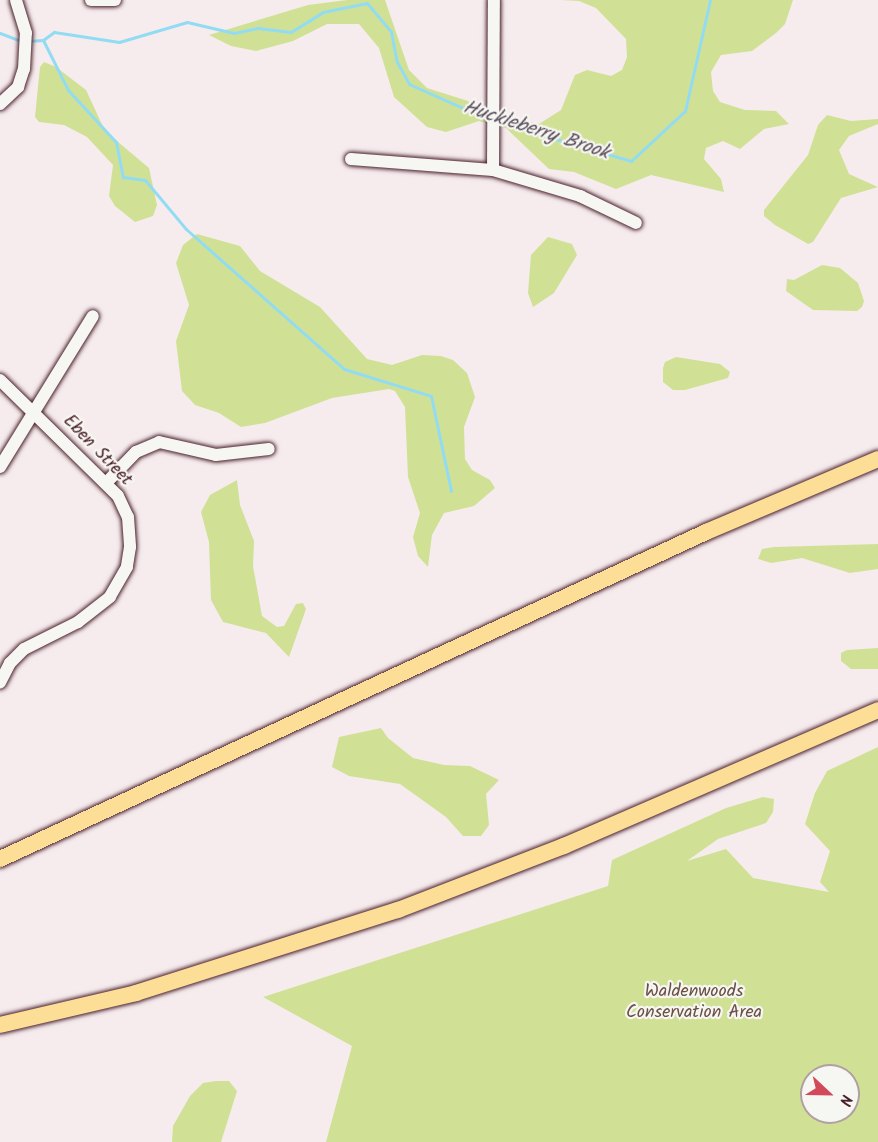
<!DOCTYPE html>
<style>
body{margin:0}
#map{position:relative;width:878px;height:1142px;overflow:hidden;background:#f6ecee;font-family:Kalam,sans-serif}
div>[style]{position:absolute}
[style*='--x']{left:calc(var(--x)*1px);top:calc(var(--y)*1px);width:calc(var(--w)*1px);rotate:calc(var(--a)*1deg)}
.green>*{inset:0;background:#d0e195}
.stream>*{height:3px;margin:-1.5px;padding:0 1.5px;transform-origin:1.5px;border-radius:1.5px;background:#92dcf3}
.roads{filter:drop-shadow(0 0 2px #4a1f2b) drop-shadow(0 0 2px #4a1f2b)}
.minor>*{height:12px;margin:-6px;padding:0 6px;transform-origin:6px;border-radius:6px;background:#f6f6f2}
.highway>*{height:16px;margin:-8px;padding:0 8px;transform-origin:8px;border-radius:8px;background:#fdde96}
span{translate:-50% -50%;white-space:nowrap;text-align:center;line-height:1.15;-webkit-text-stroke:4.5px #f6f6f2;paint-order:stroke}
.street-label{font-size:18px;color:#4a1f2b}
.park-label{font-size:18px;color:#6c5046}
.water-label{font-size:20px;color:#5c4e5d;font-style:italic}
.north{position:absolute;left:800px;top:1064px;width:60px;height:60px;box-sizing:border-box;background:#f6f6f2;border:2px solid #b1a0a2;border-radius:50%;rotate:112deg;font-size:16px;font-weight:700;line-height:24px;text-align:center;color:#4a1f2b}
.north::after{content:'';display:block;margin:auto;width:21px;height:27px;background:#d1495b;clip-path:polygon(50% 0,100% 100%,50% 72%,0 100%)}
</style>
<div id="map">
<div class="green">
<i style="clip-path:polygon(347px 0,385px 0,409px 70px,427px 88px,468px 101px,483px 112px,539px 124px,561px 110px,575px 75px,587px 70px,611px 76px,622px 70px,627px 57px,626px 39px,596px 8px,579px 1px,561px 0,793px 0,785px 24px,776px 33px,752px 51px,721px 55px,711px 72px,713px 91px,720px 102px,745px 110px,776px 111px,789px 124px,764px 129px,740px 149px,723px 141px,706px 148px,704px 159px,721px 179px,724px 192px,651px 175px,616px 189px,574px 172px,549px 169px,506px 128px,479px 121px,446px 132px,427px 127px,394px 97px,379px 48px,359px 24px,327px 24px,293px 41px,256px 51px,231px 46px,209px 35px,308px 5px)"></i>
<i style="clip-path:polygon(44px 62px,56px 67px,86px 90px,105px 131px,149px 168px,157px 205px,153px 216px,135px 222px,115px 206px,109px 196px,113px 165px,87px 137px,64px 125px,39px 122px,35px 117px,40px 67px)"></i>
<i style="clip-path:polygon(827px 115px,851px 121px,878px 119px,878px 124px,849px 136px,839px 150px,849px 174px,878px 187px,841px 198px,813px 242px,808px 244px,775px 225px,764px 216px,764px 210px,808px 155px,818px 125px)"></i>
<i style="clip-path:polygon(197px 234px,240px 246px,260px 271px,320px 307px,367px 359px,392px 365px,422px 355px,441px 356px,453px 360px,467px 373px,475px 397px,464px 427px,465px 459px,472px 470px,490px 480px,495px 488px,474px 506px,444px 513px,432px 535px,428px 567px,418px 556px,413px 537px,420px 513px,408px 477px,405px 407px,395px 391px,389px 389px,332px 398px,265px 423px,241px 427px,219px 413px,195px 405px,182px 391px,176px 341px,189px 305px,176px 263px,183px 245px)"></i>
<i style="clip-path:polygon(548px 237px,572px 244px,577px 255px,554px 293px,533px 307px,528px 293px,531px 255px)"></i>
<i style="clip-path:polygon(822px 265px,840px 268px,858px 283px,864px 301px,862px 307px,857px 311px,813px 310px,786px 291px,787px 279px,794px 280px)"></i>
<i style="clip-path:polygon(676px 357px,720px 364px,730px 372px,728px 378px,685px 390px,673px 390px,663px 382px,663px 368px,665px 362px)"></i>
<i style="clip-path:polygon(237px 480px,240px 505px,254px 541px,253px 566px,262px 616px,277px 627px,284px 626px,296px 604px,303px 603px,306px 609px,289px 657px,266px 633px,223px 622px,211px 600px,209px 542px,201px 512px,210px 495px)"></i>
<i style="clip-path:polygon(878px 544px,878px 569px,850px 573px,802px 558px,771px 563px,758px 559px,762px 549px,774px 547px)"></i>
<i style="clip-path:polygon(878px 648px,878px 669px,851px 669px,841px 661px,841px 653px,847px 650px)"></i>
<i style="clip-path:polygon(381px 728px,388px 738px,413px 758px,444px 765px,470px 766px,499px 780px,486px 794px,489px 825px,481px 836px,463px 836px,446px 817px,400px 784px,349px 776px,332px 767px,339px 737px)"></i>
<i style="clip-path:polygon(evenodd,878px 747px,878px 1142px,326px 1142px,352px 1046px,263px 997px,608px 886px,612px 860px,726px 808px,763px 797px,774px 799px,773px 812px,766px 823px,718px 839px,687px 861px,726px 849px,753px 878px,829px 892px,820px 882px,830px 851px,805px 824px,815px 793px,827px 771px,878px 747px,812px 1076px,848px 1076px,848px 1112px,812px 1112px,812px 1076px)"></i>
<i style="clip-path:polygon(216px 1081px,229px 1081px,237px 1091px,221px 1142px,172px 1142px,173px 1126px,190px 1096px,203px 1083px)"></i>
</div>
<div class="stream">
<i style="--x:0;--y:33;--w:22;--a:21"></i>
<i style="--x:43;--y:40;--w:56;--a:63.4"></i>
<i style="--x:68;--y:90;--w:71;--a:47.3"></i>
<i style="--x:116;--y:142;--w:36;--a:79"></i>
<i style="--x:123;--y:177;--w:22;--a:8"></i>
<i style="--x:145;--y:180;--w:64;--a:50.1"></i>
<i style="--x:186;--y:229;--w:211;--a:41.5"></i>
<i style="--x:344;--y:369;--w:91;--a:17.2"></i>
<i style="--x:431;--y:396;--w:97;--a:78.1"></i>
<i style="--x:27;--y:41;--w:16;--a:-4"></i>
<i style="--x:43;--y:40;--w:14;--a:-36"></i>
<i style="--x:54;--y:32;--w:66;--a:8.7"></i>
<i style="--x:119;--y:42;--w:71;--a:-16.4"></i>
<i style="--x:187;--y:22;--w:48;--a:13.2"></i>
<i style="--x:234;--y:33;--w:25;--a:-12"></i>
<i style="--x:258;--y:28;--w:33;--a:7"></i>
<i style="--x:291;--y:32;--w:38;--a:-32"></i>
<i style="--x:323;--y:12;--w:45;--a:-11.6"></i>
<i style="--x:367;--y:3;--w:38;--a:50"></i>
<i style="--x:391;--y:32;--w:31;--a:79"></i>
<i style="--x:397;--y:62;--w:25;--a:61"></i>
<i style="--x:409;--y:84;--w:89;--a:24"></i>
<i style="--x:497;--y:122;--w:140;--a:16.2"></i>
<i style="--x:631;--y:161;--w:74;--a:-42.8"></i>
<i style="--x:685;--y:111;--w:114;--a:-77.3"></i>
</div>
<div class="roads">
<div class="minor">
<i style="--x:91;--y:0;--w:24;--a:0"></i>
<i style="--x:0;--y:104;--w:25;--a:-43"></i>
<i style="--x:18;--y:87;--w:19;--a:-72"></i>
<i style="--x:24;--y:69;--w:36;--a:-87"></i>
<i style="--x:26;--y:33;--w:34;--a:-107"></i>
<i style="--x:351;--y:159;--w:142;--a:4.4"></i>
<i style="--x:493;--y:170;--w:91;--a:16.6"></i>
<i style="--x:580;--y:196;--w:62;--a:25.7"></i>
<i style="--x:493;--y:170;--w:170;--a:-89.7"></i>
<i style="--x:0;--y:380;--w:165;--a:44.5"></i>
<i style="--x:118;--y:496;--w:23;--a:65"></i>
<i style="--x:128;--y:517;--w:30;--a:86"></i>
<i style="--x:130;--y:547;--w:20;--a:99"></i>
<i style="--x:127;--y:567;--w:34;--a:120"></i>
<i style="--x:110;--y:597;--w:41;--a:142"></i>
<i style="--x:78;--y:622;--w:60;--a:153.4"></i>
<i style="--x:24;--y:649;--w:20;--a:135"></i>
<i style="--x:10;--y:663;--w:22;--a:117"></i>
<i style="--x:0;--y:467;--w:177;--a:-58.4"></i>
<i style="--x:107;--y:482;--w:42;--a:-46"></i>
<i style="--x:136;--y:452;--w:25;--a:-23"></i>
<i style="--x:159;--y:442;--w:58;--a:12.8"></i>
<i style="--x:216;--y:455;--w:53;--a:-6.5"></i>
</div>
<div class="highway">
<i style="--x:0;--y:859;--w:778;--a:-24.85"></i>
<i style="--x:706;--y:532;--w:187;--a:-23"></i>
<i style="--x:0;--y:1025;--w:140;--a:-13.2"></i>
<i style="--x:136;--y:993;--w:275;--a:-17.6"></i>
<i style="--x:398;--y:910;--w:178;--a:-21.1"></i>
<i style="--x:564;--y:846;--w:342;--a:-23.4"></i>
</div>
</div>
<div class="street-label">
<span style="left:97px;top:451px;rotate:46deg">Eben Street</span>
</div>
<div class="park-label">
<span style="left:694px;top:1003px">Waldenwoods<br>Conservation Area</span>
</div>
<div class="water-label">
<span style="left:536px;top:131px;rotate:18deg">Huckleberry Brook</span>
</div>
<div class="north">N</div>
</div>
